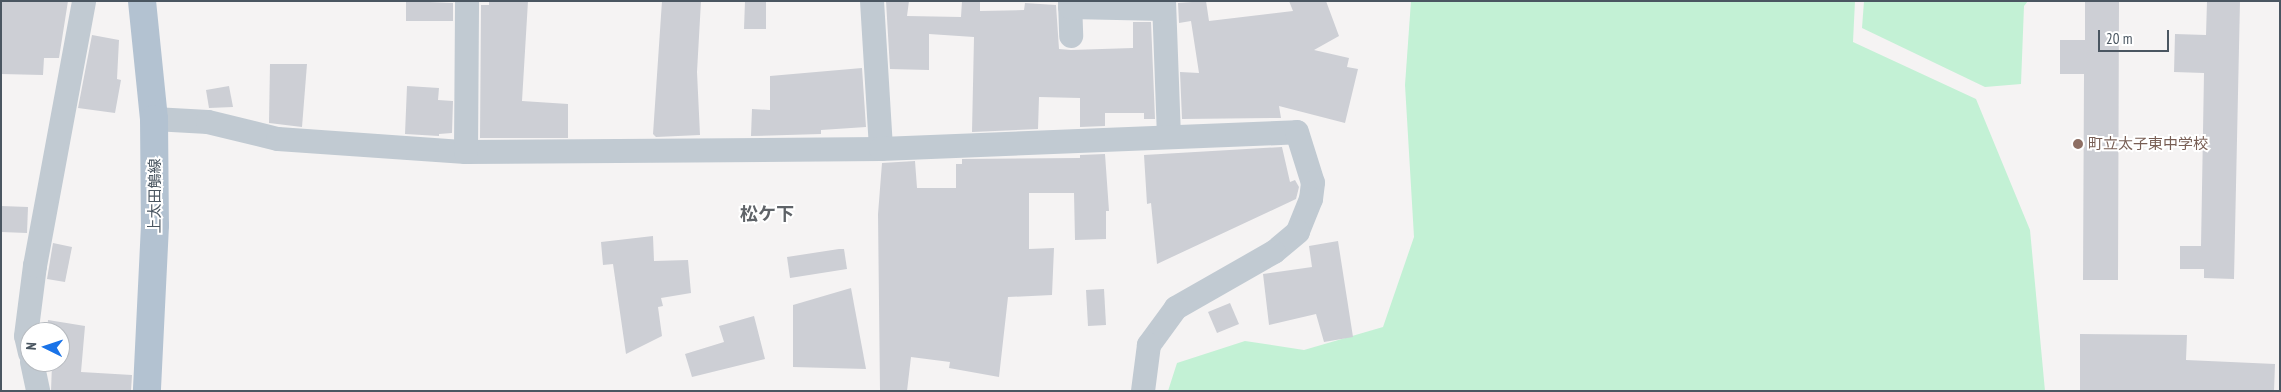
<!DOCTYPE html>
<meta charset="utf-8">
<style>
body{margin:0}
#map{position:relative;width:2281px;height:392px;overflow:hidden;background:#f5f3f3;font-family:"PT Sans Narrow","Noto Sans JP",sans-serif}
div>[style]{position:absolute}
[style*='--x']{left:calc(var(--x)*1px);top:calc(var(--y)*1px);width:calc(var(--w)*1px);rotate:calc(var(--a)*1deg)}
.green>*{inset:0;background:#c3f1d5}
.building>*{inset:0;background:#cdcfd5}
.minor>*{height:24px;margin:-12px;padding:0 12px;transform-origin:12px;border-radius:12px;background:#c1cad2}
.major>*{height:28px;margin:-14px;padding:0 14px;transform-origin:14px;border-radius:14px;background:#b3c2d1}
.dots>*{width:14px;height:14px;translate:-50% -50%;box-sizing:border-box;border:2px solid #fff;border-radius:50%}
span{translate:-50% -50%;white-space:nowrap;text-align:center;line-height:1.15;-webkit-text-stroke:4px #fff;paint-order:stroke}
.education-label{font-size:15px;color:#785e54}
.left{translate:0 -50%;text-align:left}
.street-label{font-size:15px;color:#4a5661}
.quarter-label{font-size:18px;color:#5f6368;font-weight:700}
.frame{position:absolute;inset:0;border:2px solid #4a5661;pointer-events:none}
.north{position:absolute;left:20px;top:322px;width:50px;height:50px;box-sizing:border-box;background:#fff;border:1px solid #b7bbc0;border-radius:50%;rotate:274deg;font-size:14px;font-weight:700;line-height:20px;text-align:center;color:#4a5661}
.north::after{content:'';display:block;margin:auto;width:18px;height:22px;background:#1a73e8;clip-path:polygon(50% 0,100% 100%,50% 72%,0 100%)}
.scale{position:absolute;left:2098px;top:30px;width:71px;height:22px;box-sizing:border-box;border:2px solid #4a5661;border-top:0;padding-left:6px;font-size:15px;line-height:18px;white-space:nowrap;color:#4a5661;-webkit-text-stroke:4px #fff;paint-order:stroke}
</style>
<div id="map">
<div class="green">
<i style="clip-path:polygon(1411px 1px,1855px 1px,1853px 42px,1976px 99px,2030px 230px,2045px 391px,1168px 391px,1177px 363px,1245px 341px,1304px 350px,1383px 327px,1414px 237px,1405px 85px)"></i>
<i style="clip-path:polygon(1864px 1px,2028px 1px,2024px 6px,2021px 84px,1985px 87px,1862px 28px)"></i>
</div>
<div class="building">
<i style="clip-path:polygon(1px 1px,68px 1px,59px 58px,44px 58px,43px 75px,1px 74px)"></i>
<i style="clip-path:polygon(406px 1px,453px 3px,453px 21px,406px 21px)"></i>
<i style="clip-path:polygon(489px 1px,528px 1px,522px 101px,568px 104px,568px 138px,480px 138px,481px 5px,489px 5px)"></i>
<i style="clip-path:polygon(662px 1px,701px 1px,697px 72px,700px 135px,656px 137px,653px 134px)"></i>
<i style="clip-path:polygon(745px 1px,766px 1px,766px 29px,744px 29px)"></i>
<i style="clip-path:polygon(886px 1px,909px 1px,907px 16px,961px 17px,962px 1px,980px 1px,980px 11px,1024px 10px,1025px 3px,1056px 5px,1059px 49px,1071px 50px,1133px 48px,1133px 22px,1151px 22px,1155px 119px,1144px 119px,1144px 113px,1105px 113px,1105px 126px,1080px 127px,1080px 98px,1039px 97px,1038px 129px,972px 132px,974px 37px,929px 34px,929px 70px,890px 69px)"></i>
<i style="clip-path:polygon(1206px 1px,1209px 21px,1293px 11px,1289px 1px,1326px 1px,1339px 36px,1314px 50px,1349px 58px,1347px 67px,1358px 69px,1345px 123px,1279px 106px,1281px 118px,1182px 119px,1180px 72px,1199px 73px,1191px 21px,1179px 23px,1178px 3px)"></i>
<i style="clip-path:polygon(2085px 1px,2119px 1px,2118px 280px,2083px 280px,2084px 74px,2060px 74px,2060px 40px,2085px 40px)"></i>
<i style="clip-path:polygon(2207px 1px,2240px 1px,2234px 279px,2204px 278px,2204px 269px,2180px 269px,2180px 246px,2201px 246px,2204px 73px,2174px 72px,2175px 34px,2206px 35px)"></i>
<i style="clip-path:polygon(92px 35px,119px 40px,117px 79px,121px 80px,115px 113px,78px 108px)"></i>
<i style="clip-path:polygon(270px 64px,307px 64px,302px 127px,269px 123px)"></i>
<i style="clip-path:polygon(862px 68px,866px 127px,821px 130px,821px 134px,751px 136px,752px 109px,770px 110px,770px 76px)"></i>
<i style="clip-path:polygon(229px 86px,233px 107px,209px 108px,206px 90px)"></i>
<i style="clip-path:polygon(407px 86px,439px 88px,438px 100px,453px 101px,452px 133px,439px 134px,439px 136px,405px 134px)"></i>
<i style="clip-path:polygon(1282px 147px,1290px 182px,1295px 180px,1299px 187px,1296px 199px,1157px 264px,1151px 203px,1147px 204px,1144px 155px)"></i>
<i style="clip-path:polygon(1105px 154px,1109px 211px,1106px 211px,1106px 239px,1075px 240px,1074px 193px,1029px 193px,1029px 249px,1054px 248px,1052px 295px,1008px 297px,999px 377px,949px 368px,950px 362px,911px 357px,907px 391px,880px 391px,878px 214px,882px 163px,915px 161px,917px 188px,956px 188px,956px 164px,962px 164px,962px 159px,1080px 158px,1080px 155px)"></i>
<i style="clip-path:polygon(1px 206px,28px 207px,27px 233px,1px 232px)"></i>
<i style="clip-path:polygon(653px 236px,654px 261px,688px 260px,691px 293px,661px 298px,663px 306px,658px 307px,662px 336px,626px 354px,613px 264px,603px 265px,601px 242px)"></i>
<i style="clip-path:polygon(1338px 241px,1353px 337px,1324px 342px,1316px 314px,1269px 325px,1263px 274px,1312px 267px,1309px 246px)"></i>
<i style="clip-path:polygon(53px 243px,72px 247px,65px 282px,47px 279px)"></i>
<i style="clip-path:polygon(839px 249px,844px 249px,847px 269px,790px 278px,787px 257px)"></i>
<i style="clip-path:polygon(851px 288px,866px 369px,793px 367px,793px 305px)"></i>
<i style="clip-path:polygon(1104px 289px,1106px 325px,1088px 326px,1086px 290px)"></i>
<i style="clip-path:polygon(1230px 303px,1239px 324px,1217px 333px,1208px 312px)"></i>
<i style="clip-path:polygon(754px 316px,765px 359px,692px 377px,685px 354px,724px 342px,719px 326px)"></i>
<i style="clip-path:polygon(48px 320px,85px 326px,81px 372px,132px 375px,131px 391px,51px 391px,52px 364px,46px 362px,60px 362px,60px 332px,47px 332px)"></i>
<i style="clip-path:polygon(2080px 334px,2187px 335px,2186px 360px,2275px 364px,2274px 391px,2080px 391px)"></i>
</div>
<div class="minor">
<i style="--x:872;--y:1;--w:148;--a:86.5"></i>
<i style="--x:1070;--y:1;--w:35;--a:88"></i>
<i style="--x:1164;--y:1;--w:134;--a:87.9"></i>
<i style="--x:1070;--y:7;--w:94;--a:1.2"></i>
<i style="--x:154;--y:119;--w:54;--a:3.2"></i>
<i style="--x:208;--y:122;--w:72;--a:13.7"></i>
<i style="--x:278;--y:139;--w:188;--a:4"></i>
<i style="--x:466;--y:152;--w:415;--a:-0.4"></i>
<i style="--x:881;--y:149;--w:416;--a:-2.3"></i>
<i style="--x:1297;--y:132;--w:53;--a:72.6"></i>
<i style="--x:1313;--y:183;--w:16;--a:97"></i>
<i style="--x:1311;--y:199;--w:35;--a:112"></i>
<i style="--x:1298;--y:232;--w:31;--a:140"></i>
<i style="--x:1274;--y:252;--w:113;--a:150.3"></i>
<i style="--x:1176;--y:308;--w:46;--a:126.1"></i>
<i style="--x:1149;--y:345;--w:46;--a:97.4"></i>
<i style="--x:466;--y:152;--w:151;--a:-89.6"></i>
<i style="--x:30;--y:353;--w:17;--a:-103"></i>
<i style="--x:26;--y:336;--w:71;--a:-82.7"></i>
<i style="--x:35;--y:266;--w:269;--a:-79.5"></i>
<i style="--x:32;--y:362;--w:30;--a:78"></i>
</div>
<div class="major">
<i style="--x:142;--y:1;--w:119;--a:84.2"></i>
<i style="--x:154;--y:119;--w:106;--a:89.5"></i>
<i style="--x:155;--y:225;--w:166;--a:92.8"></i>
</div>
<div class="dots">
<i style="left:2078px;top:144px;background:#8d6e63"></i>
</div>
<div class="education-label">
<span class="left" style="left:2088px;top:144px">町立太子東中学校</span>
</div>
<div class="street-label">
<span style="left:155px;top:196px;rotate:-90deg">上太田鵤線</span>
</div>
<div class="quarter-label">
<span style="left:767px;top:214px">松ケ下</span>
</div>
<div class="frame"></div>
<div class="north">N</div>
<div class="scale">20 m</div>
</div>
